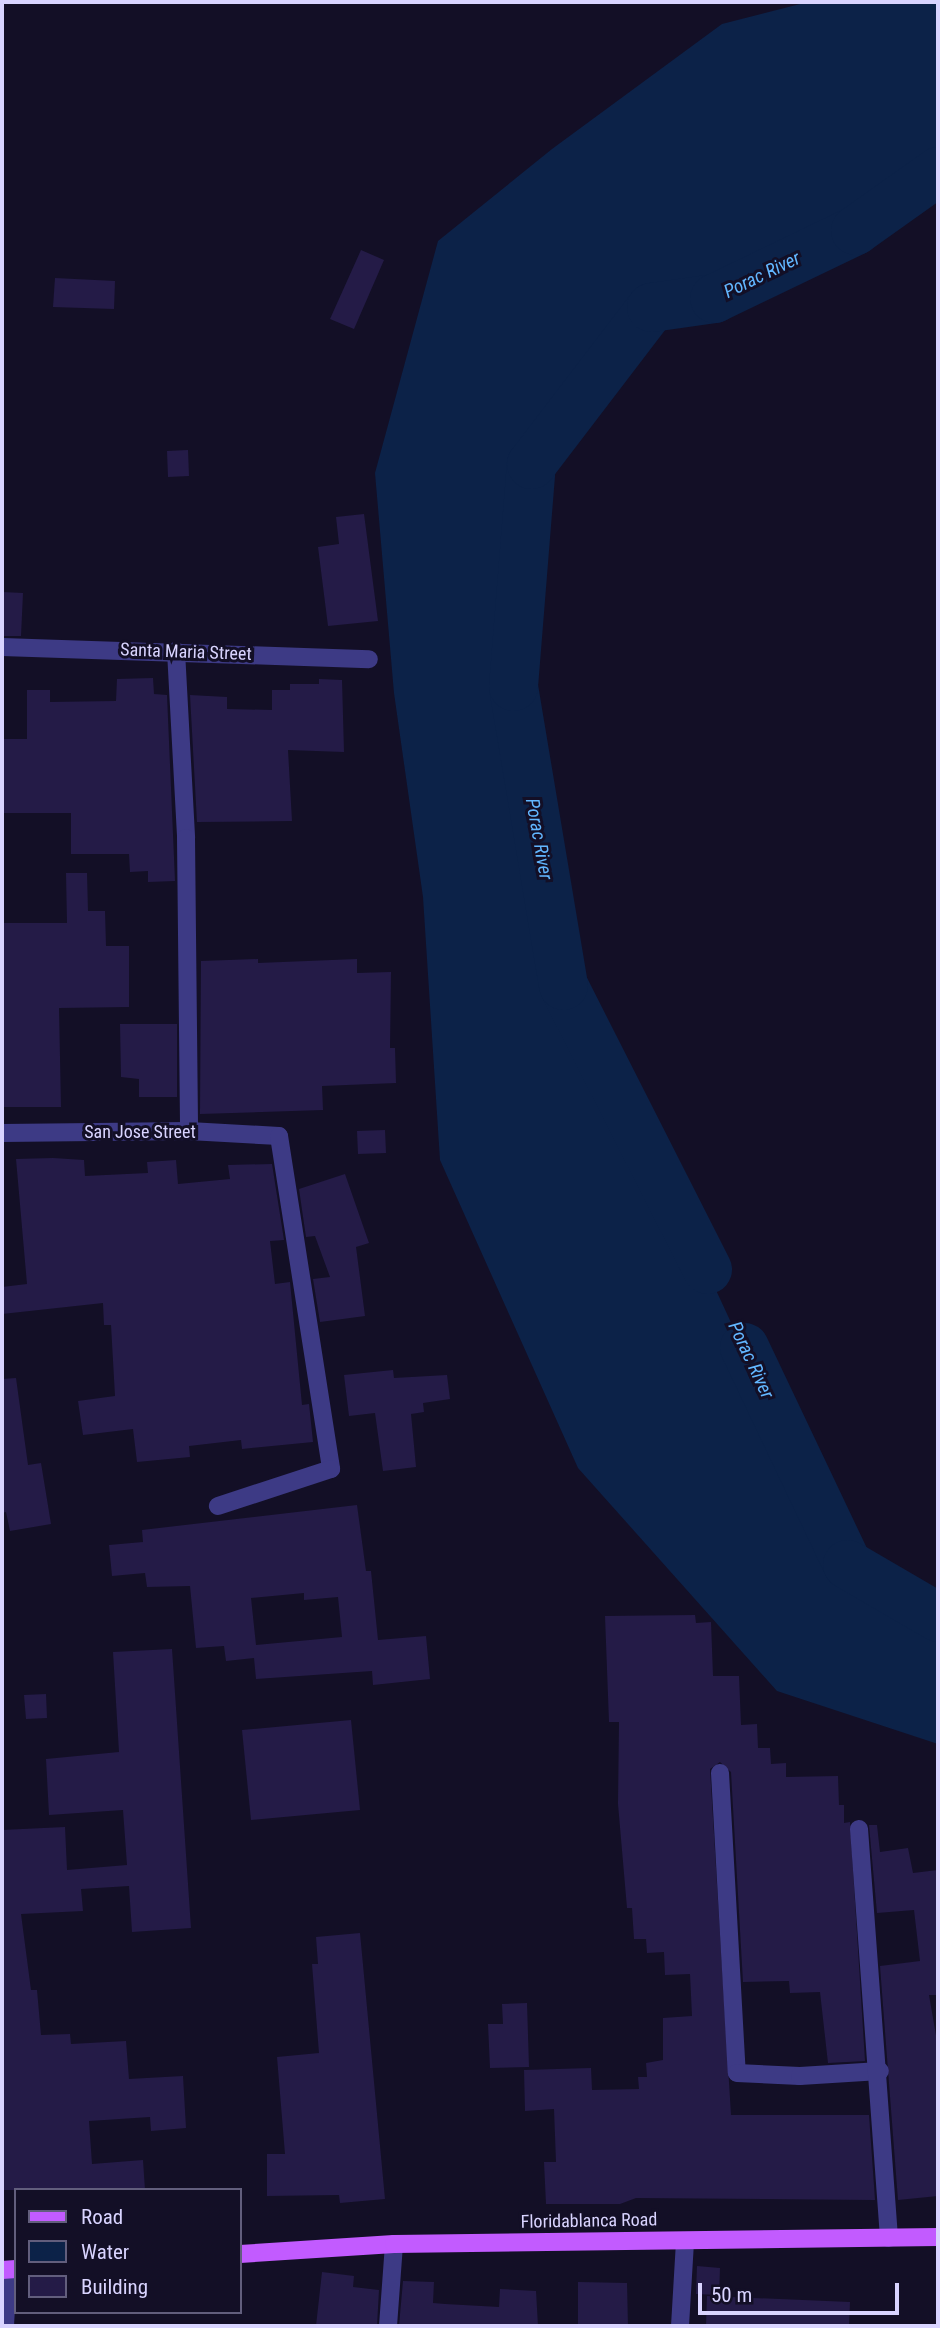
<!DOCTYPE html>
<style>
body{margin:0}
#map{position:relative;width:940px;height:2328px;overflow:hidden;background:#130f26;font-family:"Roboto Condensed",sans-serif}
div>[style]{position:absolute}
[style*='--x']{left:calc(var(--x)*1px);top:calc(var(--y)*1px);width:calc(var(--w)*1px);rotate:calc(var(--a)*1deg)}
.water>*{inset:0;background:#0c2248}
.river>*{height:49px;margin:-24.5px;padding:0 24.5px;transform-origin:24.5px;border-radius:24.5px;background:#0c2248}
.building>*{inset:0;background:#241b47}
.minor>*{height:18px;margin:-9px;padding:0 9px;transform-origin:9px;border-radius:9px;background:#3d3a85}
.primary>*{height:18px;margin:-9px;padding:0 9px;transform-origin:9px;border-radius:9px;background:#c25bff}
span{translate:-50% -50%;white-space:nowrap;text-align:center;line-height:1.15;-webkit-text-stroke:6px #130f26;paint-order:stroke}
.street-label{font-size:18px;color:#d9d4ff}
.water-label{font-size:19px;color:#62b6ff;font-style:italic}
.frame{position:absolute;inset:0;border:4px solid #d9d4ff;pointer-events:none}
.legend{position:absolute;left:14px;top:2188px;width:228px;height:126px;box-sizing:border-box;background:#130f26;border:2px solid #625e7d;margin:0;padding:9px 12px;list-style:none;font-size:21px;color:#d9d4ff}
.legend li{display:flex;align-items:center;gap:14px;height:35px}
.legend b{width:35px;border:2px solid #625e7d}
.scale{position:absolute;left:698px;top:2283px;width:201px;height:32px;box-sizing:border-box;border:4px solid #d9d4ff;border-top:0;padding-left:9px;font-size:21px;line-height:24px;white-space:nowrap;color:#d9d4ff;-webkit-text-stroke:5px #130f26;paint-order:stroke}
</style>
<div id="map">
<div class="water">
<i style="clip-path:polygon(808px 2px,938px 2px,938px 171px,855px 230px,651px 307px,558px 401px,503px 530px,521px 816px,580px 1051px,682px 1217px,827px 1529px,912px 1612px,938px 1623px,938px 1744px,777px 1691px,578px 1468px,440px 1160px,423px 897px,394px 693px,375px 473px,438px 241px,552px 149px,722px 24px)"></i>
</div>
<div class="river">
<i style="--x:707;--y:1269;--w:318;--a:-116.9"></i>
<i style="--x:563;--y:985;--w:303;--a:-99.5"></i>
<i style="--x:513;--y:686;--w:223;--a:-85.4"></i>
<i style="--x:531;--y:464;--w:198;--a:-52.6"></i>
<i style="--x:651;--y:307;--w:64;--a:-8.1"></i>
<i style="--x:714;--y:298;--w:157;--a:-25.7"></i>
<i style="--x:855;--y:230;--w:102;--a:-35.4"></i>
<i style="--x:744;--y:1347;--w:240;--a:64.6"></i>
<i style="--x:847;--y:1564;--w:105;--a:30.2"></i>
</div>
<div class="building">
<i style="clip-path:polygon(361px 250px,384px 260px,354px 329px,330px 319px)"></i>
<i style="clip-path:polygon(55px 278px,115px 281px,114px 309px,53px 307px)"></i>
<i style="clip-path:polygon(188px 450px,189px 476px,168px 477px,167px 451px)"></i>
<i style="clip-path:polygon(364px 514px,378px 621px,328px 626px,318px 547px,339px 544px,336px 517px)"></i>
<i style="clip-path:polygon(2px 592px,23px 593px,21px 636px,2px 636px)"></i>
<i style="clip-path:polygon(153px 678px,154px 694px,167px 695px,175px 881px,148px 882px,148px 871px,130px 872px,129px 854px,71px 854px,71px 813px,2px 813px,2px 739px,27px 739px,27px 690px,50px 690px,50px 702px,116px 701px,117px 679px)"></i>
<i style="clip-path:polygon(319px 679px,342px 680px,344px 752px,288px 750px,292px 821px,197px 822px,190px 695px,227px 697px,227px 709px,272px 710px,272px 690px,290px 690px,290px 684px,319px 684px)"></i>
<i style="clip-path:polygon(66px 873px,87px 873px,88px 911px,105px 911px,106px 946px,129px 946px,129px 1007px,59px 1008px,61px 1107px,2px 1107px,2px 923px,67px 923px)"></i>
<i style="clip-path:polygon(258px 959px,258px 963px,357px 959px,357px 973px,391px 972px,390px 1048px,395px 1048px,396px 1083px,322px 1086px,323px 1110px,200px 1114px,201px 961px)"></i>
<i style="clip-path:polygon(120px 1024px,177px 1024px,177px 1097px,139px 1097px,139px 1079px,121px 1077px)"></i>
<i style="clip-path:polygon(385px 1130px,386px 1153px,358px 1154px,357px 1131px)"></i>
<i style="clip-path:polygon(53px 1158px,84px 1160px,85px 1176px,148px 1173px,147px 1162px,176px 1160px,178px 1184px,230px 1179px,228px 1165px,272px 1164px,284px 1240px,270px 1241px,275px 1284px,290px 1282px,302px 1405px,309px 1404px,313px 1442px,242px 1449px,241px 1440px,189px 1446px,190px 1457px,137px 1462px,133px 1429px,83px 1435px,78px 1401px,115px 1396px,111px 1325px,104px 1325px,103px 1303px,2px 1314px,2px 1287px,27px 1284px,16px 1159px)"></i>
<i style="clip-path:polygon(345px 1174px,369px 1243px,356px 1247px,365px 1316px,320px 1322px,313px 1279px,330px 1277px,315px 1236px,306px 1237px,299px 1189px)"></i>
<i style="clip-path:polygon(393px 1370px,394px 1378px,447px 1375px,450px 1399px,423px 1403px,424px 1412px,411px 1414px,416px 1467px,383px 1471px,375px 1413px,349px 1416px,344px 1375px)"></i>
<i style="clip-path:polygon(16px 1378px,28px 1465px,41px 1463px,51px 1524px,10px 1531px,6px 1512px,2px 1513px,2px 1379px)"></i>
<i style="clip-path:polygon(evenodd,357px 1505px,366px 1571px,371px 1571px,378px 1640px,426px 1636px,430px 1679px,373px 1685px,372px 1671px,256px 1679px,254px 1658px,226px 1661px,224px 1646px,196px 1648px,190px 1586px,147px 1587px,145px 1573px,112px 1576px,109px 1545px,143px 1542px,142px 1530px,357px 1505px,304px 1593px,304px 1600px,338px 1597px,342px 1637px,256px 1645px,251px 1598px,304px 1593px)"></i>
<i style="clip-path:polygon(695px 1615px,696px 1623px,711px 1622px,713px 1676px,739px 1676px,741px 1725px,757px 1724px,758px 1748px,770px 1748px,771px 1764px,786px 1763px,786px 1777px,838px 1776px,839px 1805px,844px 1805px,844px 1823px,850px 1822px,865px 2061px,828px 2063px,820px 1992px,790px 1993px,789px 1981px,743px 1982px,731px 1772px,720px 1762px,710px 1769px,731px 2115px,869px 2115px,875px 2200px,636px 2198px,620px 2204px,546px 2204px,544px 2162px,556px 2162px,554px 2109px,525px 2111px,524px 2070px,591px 2068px,592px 2090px,639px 2089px,638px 2077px,647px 2077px,646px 2063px,663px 2060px,663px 2018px,692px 2016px,690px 1974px,665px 1975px,664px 1952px,647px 1953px,646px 1939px,634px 1939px,632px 1908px,627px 1908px,618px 1804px,619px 1722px,609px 1722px,605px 1616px)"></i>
<i style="clip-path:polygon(172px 1649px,191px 1928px,132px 1932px,129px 1886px,81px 1889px,83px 1911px,21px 1914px,31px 1990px,37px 1990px,41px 2035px,70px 2034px,71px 2044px,126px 2041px,129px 2079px,183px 2076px,186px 2128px,151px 2131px,150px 2117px,89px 2121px,92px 2164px,143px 2160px,145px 2190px,2px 2190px,2px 1830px,65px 1827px,67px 1870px,127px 1865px,123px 1810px,49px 1815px,46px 1759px,119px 1752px,113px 1652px)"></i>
<i style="clip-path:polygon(46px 1694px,47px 1718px,26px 1719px,24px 1695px)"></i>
<i style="clip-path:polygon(351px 1720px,360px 1810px,251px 1820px,242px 1730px)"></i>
<i style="clip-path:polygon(869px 1825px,877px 1825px,880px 1852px,908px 1848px,913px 1873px,938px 1870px,938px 1995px,929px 1995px,938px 2047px,938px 2196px,898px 2200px,880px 1966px,920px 1961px,914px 1910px,877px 1913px)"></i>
<i style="clip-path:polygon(360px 1933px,385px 2199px,340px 2203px,339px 2195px,267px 2196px,267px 2154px,285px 2154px,277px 2057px,319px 2053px,312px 1964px,318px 1964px,316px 1937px)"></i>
<i style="clip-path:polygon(527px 2003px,529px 2067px,490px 2068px,488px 2024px,503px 2024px,502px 2004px)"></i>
<i style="clip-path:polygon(697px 2266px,720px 2268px,719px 2295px,696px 2294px)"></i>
<i style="clip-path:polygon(322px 2272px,354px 2276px,353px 2287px,379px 2290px,377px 2326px,316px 2326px)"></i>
<i style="clip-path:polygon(403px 2281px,434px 2282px,433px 2303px,445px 2304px,499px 2307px,500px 2289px,536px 2291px,538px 2326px,399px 2326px)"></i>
<i style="clip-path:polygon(578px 2282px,627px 2283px,628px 2326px,578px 2326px)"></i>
<i style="clip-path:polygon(707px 2296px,850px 2302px,849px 2326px,706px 2326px)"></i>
</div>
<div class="minor">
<i style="--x:2;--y:647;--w:367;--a:1.9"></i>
<i style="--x:176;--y:651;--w:187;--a:86.9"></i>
<i style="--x:186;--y:838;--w:293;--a:89.4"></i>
<i style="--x:2;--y:1133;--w:187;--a:-0.6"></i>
<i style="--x:189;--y:1131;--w:90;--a:3.2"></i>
<i style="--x:279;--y:1136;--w:337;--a:81.1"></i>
<i style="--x:331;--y:1469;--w:119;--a:161.9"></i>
<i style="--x:720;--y:1773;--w:300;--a:86.8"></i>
<i style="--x:737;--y:2073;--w:63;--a:2.7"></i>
<i style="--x:800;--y:2076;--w:80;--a:-3.6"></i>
<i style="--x:859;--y:1829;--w:410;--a:85.8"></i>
<i style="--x:5;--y:2326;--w:56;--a:-86.9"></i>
<i style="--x:388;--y:2326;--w:82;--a:-85.8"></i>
<i style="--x:680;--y:2326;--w:85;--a:-86.6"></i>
</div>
<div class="primary">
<i style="--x:240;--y:2254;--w:154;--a:-3.7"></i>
<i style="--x:394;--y:2244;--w:544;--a:-0.74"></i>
<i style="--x:2;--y:2270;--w:14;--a:-4"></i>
</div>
<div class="street-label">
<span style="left:186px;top:652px;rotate:2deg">Santa Maria Street</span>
<span style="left:140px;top:1132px">San Jose Street</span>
<span style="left:589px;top:2221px;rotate:-1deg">Floridablanca Road</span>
</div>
<div class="water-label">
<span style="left:762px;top:275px;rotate:-26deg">Porac River</span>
<span style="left:539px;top:839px;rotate:80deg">Porac River</span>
<span style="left:751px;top:1360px;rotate:65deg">Porac River</span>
</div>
<div class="frame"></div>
<ul class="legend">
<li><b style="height:9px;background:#c25bff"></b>Road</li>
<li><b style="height:19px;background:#0c2248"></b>Water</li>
<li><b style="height:19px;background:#241b47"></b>Building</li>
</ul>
<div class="scale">50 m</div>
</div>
